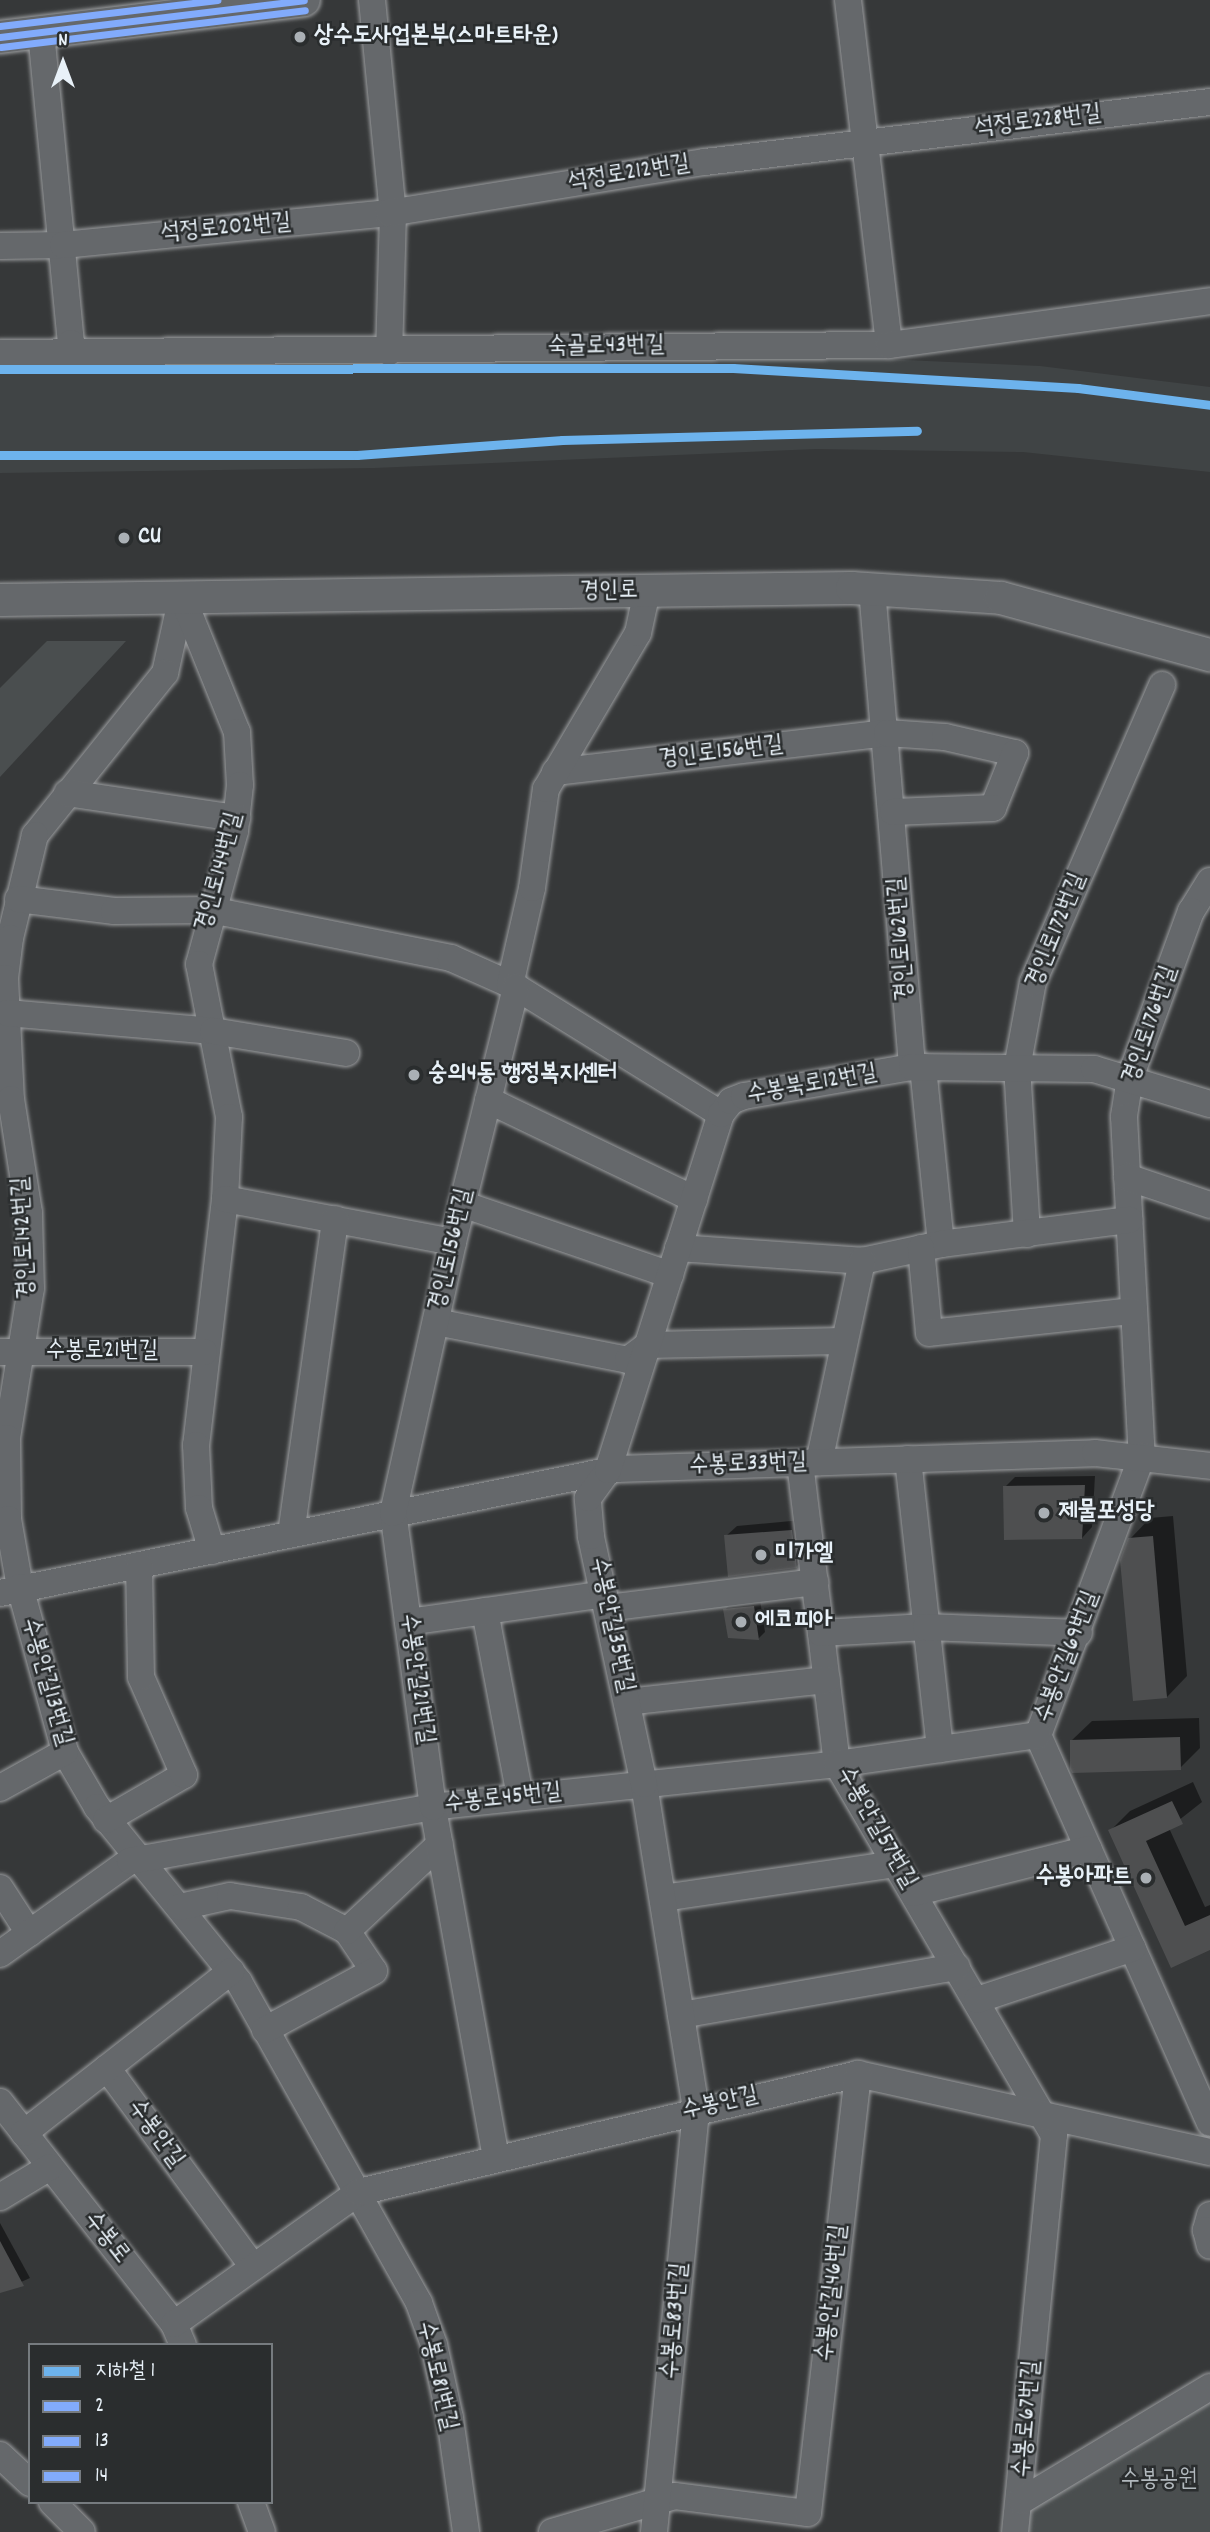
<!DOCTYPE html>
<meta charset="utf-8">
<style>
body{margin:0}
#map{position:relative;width:1210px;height:2532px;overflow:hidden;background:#363839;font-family:Dekko,"Poor Story",sans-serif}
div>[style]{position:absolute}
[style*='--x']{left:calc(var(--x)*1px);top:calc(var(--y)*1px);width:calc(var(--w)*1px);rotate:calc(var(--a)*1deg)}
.built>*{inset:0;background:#404445}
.green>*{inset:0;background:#4a4e4f}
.shadow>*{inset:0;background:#0007}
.building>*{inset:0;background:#4e4f50}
.roads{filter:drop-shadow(0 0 2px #9b9d9f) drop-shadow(0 0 2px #9b9d9f)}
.minor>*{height:26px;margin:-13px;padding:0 13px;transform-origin:13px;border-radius:13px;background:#65686b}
.major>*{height:32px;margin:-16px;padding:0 16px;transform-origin:16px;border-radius:16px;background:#65686b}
.bus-1>*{height:7px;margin:-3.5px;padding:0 3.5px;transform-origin:3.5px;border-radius:3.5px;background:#82abfc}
.bus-2>*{height:7px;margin:-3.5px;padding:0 3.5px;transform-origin:3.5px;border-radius:3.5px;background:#82abfc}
.bus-3>*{height:7px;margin:-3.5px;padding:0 3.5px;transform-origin:3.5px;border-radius:3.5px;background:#82abfc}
.metro-1>*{height:9px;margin:-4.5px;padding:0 4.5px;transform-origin:4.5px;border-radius:4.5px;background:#6db3ed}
.dots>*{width:19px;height:19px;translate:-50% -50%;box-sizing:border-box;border:4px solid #2a2d2e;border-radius:50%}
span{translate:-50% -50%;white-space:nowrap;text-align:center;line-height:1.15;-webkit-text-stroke:5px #2a2d2e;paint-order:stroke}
.poi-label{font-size:24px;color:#e8f1f8;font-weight:700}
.left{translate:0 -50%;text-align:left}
.right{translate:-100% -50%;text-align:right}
.street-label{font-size:24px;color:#e8f1f8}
.park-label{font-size:24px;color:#b2b9be}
.legend{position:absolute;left:28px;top:2343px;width:245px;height:161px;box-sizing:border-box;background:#2a2d2e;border:2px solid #767b7f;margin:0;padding:9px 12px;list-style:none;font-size:21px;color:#e8f1f8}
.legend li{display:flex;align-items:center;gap:14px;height:35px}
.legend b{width:35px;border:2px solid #767b7f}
.north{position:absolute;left:28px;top:28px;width:70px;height:70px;-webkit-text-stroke:5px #2a2d2e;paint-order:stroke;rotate:0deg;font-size:19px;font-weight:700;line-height:28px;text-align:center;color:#e8f1f8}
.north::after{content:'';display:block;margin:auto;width:24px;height:32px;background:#e8f1f8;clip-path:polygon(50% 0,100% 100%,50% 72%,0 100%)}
</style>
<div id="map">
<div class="built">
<i style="clip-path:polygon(700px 351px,1040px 366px,1210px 387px,1210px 472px,1023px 452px,816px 449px,374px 468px,0 473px,0 353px)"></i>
</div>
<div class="green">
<i style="clip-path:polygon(47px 641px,126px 641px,0 777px,0 688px)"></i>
<i style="clip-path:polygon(1210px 2396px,1210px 2532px,1017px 2532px,1021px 2501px)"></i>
</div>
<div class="shadow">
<i style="clip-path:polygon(1095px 1476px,1092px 1527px,1082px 1538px,1005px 1487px,1015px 1477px)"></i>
<i style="clip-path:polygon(1173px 1516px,1187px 1676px,1167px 1697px,1130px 1539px,1150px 1518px)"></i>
<i style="clip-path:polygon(802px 1520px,807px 1556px,796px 1567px,726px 1536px,737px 1526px)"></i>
<i style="clip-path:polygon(760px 1600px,765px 1632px,758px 1639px,725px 1610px,731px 1603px)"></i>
<i style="clip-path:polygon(1199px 1718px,1200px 1748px,1180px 1768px,1071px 1741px,1092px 1721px)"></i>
<i style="clip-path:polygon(1193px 1782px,1202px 1802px,1169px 1828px,1205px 1907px,1210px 1905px,1210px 1948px,1172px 1966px,1110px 1831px,1130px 1811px)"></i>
<i style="clip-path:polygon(0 2223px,30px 2278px,1px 2291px,0 2289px)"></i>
</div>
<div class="building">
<i style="clip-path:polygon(1085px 1485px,1082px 1539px,1004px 1540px,1003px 1486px)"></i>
<i style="clip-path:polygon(792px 1530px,797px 1568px,728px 1577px,724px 1535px)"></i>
<i style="clip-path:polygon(1153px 1536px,1167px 1698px,1133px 1701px,1120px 1560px,1128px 1538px)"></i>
<i style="clip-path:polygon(754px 1606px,759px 1640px,728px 1638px,723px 1609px)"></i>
<i style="clip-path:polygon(1180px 1737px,1181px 1770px,1072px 1773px,1070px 1769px,1070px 1740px)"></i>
<i style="clip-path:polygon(1172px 1801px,1183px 1824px,1146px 1841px,1185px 1926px,1210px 1915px,1210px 1950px,1171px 1968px,1108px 1830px)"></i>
<i style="clip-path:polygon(0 2241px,24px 2286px,0 2293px)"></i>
</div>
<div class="roads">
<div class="minor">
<i style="--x:372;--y:0;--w:214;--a:84.4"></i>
<i style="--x:393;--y:213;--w:139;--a:91.6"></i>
<i style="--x:848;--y:0;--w:347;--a:83.2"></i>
<i style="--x:41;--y:32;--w:312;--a:84.5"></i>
<i style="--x:71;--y:343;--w:12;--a:55"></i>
<i style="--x:0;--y:246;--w:63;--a:-0.9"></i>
<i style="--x:63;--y:245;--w:328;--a:-5.6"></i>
<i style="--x:389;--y:213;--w:320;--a:-9.2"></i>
<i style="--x:705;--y:162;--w:509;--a:-6.78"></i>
<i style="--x:0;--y:353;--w:889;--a:-0.52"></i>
<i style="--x:889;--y:345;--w:324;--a:-7.8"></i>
<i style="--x:872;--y:589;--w:480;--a:85.2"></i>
<i style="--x:182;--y:596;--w:79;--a:102.4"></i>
<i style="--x:165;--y:673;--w:208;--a:128.7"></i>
<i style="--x:35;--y:835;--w:106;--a:103.6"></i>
<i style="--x:10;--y:938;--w:40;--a:97.1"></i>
<i style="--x:5;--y:978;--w:121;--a:87.2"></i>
<i style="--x:11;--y:1099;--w:115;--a:81"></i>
<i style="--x:29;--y:1213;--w:75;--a:88.5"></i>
<i style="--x:31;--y:1288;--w:152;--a:99.1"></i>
<i style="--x:7;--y:1438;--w:81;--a:89.3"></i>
<i style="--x:8;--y:1519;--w:69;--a:80"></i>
<i style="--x:20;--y:1587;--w:171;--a:74.7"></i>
<i style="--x:65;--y:1752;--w:64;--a:59.8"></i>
<i style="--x:97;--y:1807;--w:225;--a:50.9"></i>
<i style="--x:239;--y:1982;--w:368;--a:60.7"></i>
<i style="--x:419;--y:2303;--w:45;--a:70.3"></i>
<i style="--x:434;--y:2345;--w:75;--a:77.6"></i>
<i style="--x:450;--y:2418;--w:115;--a:82"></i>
<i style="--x:182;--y:596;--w:147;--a:68"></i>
<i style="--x:237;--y:732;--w:53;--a:86.8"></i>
<i style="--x:240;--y:785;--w:46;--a:96.2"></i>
<i style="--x:235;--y:831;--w:138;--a:105.1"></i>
<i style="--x:199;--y:964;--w:156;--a:78.9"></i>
<i style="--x:229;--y:1117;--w:82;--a:92.8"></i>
<i style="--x:225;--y:1199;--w:248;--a:96.7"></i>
<i style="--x:196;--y:1445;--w:63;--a:87.3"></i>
<i style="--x:199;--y:1508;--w:45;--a:73.2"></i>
<i style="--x:555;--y:772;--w:334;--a:-6.7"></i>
<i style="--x:887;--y:733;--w:58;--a:3.9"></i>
<i style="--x:945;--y:737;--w:72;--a:12.9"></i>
<i style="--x:1015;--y:753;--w:59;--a:111.8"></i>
<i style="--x:993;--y:808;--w:100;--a:177.7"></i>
<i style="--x:67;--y:793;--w:172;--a:8.4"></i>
<i style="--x:1210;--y:881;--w:36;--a:122"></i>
<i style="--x:1191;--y:911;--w:178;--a:110.1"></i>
<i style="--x:1130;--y:1078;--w:39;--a:99"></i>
<i style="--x:1124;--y:1117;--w:339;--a:87"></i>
<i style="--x:1142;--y:1456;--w:298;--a:110.4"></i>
<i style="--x:1038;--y:1735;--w:424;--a:66.1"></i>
<i style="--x:18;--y:899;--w:97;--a:7.1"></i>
<i style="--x:114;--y:911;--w:97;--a:-0.6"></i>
<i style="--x:211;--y:910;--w:245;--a:11.3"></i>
<i style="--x:451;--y:958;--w:71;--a:24"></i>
<i style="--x:516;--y:987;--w:241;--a:31.8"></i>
<i style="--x:510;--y:985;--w:99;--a:-77.2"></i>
<i style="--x:532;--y:888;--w:100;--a:-82"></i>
<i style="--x:546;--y:789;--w:181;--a:-59.5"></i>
<i style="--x:638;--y:633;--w:43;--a:-77.9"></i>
<i style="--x:7;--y:1013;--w:207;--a:5"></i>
<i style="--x:213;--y:1031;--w:135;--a:9.4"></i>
<i style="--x:923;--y:1067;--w:178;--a:84.2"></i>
<i style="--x:488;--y:1100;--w:229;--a:25.7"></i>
<i style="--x:1127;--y:1177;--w:88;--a:18.6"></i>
<i style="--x:225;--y:1199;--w:232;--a:10.7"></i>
<i style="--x:462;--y:1204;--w:220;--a:18.8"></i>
<i style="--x:1027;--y:1234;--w:166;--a:-93.4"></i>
<i style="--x:1017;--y:1068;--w:87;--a:-79.5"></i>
<i style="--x:1033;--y:982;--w:324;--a:-66.5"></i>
<i style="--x:678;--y:1248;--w:184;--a:4"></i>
<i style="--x:862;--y:1261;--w:81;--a:-12.1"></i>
<i style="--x:941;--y:1244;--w:190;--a:-7.3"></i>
<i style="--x:921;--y:1248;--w:85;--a:84.6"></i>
<i style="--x:929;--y:1333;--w:204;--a:-6.2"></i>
<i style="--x:436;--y:1322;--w:196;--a:11.2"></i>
<i style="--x:628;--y:1360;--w:25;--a:-37"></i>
<i style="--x:648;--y:1345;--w:194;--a:-1.2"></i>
<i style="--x:0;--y:1352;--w:204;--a:0"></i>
<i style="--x:908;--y:1459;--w:292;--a:83.7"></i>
<i style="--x:819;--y:1462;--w:206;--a:-77.9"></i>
<i style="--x:800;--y:1463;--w:303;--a:83"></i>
<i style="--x:837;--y:1764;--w:430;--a:59.7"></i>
<i style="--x:1054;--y:2135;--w:399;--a:95.6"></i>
<i style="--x:291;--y:1534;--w:318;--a:-82"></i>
<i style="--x:0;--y:1593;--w:629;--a:-11.36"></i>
<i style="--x:617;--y:1469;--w:478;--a:-1.9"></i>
<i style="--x:1095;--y:1453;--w:116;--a:6.4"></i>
<i style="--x:607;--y:1608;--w:210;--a:-7.1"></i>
<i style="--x:485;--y:1611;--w:189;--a:79.3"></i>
<i style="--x:408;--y:1622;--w:198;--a:-8.1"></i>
<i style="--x:821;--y:1633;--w:105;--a:-3.3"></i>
<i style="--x:926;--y:1627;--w:153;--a:2.2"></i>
<i style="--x:627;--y:1702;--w:201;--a:-6.3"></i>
<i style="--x:0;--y:1788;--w:74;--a:-29"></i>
<i style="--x:106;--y:1820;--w:90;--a:-30"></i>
<i style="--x:184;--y:1775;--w:107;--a:-113.7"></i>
<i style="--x:141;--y:1677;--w:112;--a:-91"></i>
<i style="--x:0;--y:1888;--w:54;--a:57.2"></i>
<i style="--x:914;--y:1893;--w:180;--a:-14.1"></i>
<i style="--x:663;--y:1898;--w:235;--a:-8.3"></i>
<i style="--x:180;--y:1907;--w:51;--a:-12.4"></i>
<i style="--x:230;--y:1896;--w:72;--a:8.8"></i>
<i style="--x:301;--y:1907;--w:52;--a:27.6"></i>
<i style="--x:347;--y:1931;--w:48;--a:56"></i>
<i style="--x:374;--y:1971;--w:124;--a:151.6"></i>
<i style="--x:347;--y:1931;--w:127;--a:-43.1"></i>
<i style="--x:0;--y:1954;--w:160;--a:-35.6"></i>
<i style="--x:130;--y:1861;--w:315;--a:-10.1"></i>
<i style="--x:440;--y:1806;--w:399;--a:-6"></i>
<i style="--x:837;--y:1764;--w:203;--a:-8.2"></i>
<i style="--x:977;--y:2000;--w:164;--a:-18.4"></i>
<i style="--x:681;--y:2015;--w:280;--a:-9.9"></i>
<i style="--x:107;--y:2068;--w:247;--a:53.7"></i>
<i style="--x:0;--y:2102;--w:282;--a:51.9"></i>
<i style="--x:174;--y:2324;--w:23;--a:67"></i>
<i style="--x:24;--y:2133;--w:263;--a:-38"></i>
<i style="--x:496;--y:2158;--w:357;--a:-100.2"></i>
<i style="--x:433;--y:1807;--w:297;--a:-97.7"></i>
<i style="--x:393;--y:1513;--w:278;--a:-77.5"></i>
<i style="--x:453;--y:1242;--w:263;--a:-76.1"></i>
<i style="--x:0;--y:2197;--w:58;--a:-31"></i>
<i style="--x:1210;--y:2215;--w:16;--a:105"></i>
<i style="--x:1206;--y:2230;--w:16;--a:76"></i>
<i style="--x:174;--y:2324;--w:227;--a:-35.5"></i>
<i style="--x:359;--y:2192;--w:513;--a:-13.3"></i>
<i style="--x:858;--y:2074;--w:361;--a:12.5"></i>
<i style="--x:0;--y:2455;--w:41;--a:43"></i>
<i style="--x:1021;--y:2501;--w:221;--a:-31.1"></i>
<i style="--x:52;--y:2502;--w:42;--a:45"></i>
<i style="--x:251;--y:2502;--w:32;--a:70"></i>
<i style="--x:552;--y:2532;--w:128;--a:-16.3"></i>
<i style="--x:675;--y:2496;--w:134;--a:7.3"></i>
<i style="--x:808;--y:2513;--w:442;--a:-83.5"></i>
<i style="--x:654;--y:2532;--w:425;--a:-84.3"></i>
<i style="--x:696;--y:2109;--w:329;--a:-99.1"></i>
<i style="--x:644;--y:1784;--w:254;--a:-102.1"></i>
<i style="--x:591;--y:1536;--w:38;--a:-95"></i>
<i style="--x:588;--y:1498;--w:34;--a:-54"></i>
<i style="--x:608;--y:1470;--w:374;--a:-72.4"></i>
<i style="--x:721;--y:1114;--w:16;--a:-52"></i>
<i style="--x:731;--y:1101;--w:14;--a:-21"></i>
<i style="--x:744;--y:1096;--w:170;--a:-9.8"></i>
<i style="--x:912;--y:1067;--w:182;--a:0.6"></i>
<i style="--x:1094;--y:1069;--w:121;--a:16.8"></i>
</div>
<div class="major">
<i style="--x:0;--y:37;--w:306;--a:-6.9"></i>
<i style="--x:0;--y:600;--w:852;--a:-0.81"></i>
<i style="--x:852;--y:588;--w:149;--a:3.8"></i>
<i style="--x:1001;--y:598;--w:217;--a:15.3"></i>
</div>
</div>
<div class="bus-1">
<i style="--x:0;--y:37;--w:306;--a:-6.9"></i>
</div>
<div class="bus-2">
<i style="--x:1;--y:47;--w:306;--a:-6.9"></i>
</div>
<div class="bus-3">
<i style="--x:0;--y:26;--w:219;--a:-6.8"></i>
</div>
<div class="metro-1">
<i style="--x:0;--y:369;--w:733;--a:-0.08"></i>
<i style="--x:733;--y:368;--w:346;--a:3.3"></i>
<i style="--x:1078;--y:388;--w:133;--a:7.3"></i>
<i style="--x:0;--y:455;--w:357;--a:0"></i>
<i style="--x:357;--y:455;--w:206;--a:-4.2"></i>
<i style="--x:562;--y:440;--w:355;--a:-1.5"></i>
</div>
<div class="dots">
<i style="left:300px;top:37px;background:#aab0b5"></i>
<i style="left:124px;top:538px;background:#aab0b5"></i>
<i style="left:414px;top:1075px;background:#aab0b5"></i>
<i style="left:1044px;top:1513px;background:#aab0b5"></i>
<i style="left:761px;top:1555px;background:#aab0b5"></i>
<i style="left:741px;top:1622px;background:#aab0b5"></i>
<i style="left:1146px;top:1878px;background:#aab0b5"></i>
</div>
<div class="poi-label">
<span class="left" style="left:314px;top:37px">상수도사업본부(스마트타운)</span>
<span class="left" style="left:138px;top:538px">CU</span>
<span class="left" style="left:428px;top:1075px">숭의4동 행정복지센터</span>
<span class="left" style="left:1058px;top:1513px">제물포성당</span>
<span class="left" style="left:775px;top:1555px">미가엘</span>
<span class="left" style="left:755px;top:1622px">에코피아</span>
<span class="right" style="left:1132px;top:1878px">수봉아파트</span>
</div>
<div class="street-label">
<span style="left:1038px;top:122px;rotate:-7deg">석정로228번길</span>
<span style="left:629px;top:174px;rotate:-9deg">석정로212번길</span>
<span style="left:226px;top:229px;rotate:-5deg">석정로202번길</span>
<span style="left:606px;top:347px;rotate:-1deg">숙골로43번길</span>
<span style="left:609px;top:592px;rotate:-1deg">경인로</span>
<span style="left:721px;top:753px;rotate:-7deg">경인로156번길</span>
<span style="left:220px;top:872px;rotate:-75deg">경인로144번길</span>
<span style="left:1057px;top:931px;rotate:-68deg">경인로172번길</span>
<span style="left:902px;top:939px;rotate:-94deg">경인로162번길</span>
<span style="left:1151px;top:1025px;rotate:-71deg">경인로176번길</span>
<span style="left:812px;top:1085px;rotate:-10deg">수봉북로12번길</span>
<span style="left:25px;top:1238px;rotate:-93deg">경인로142번길</span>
<span style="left:452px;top:1250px;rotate:-77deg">경인로156번길</span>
<span style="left:102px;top:1352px">수봉로21번길</span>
<span style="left:748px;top:1465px;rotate:-2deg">수봉로33번길</span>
<span style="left:611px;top:1625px;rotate:78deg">수봉안길35번길</span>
<span style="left:1068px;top:1657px;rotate:-69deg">수봉안길69번길</span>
<span style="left:416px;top:1679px;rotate:82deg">수봉안길21번길</span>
<span style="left:46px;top:1682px;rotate:74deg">수봉안길13번길</span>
<span style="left:503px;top:1799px;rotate:-6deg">수봉로45번길</span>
<span style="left:876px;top:1828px;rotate:60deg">수봉안길57번길</span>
<span style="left:720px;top:2104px;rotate:-13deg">수봉안길</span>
<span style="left:155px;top:2134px;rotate:54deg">수봉안길</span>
<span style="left:106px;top:2238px;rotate:52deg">수봉로</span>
<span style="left:833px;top:2293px;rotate:-84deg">수봉안길46번길</span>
<span style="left:676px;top:2321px;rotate:-85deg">수봉로83번길</span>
<span style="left:436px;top:2376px;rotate:77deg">수봉로81번길</span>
<span style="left:1028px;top:2419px;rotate:-85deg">수봉로67번길</span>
</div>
<div class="park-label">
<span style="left:1159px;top:2481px">수봉공원</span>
</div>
<ul class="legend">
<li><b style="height:9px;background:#6db3ed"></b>지하철 1</li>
<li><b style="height:9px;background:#82abfc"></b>2</li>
<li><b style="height:9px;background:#82abfc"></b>13</li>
<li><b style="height:9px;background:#82abfc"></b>14</li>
</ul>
<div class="north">N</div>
</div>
